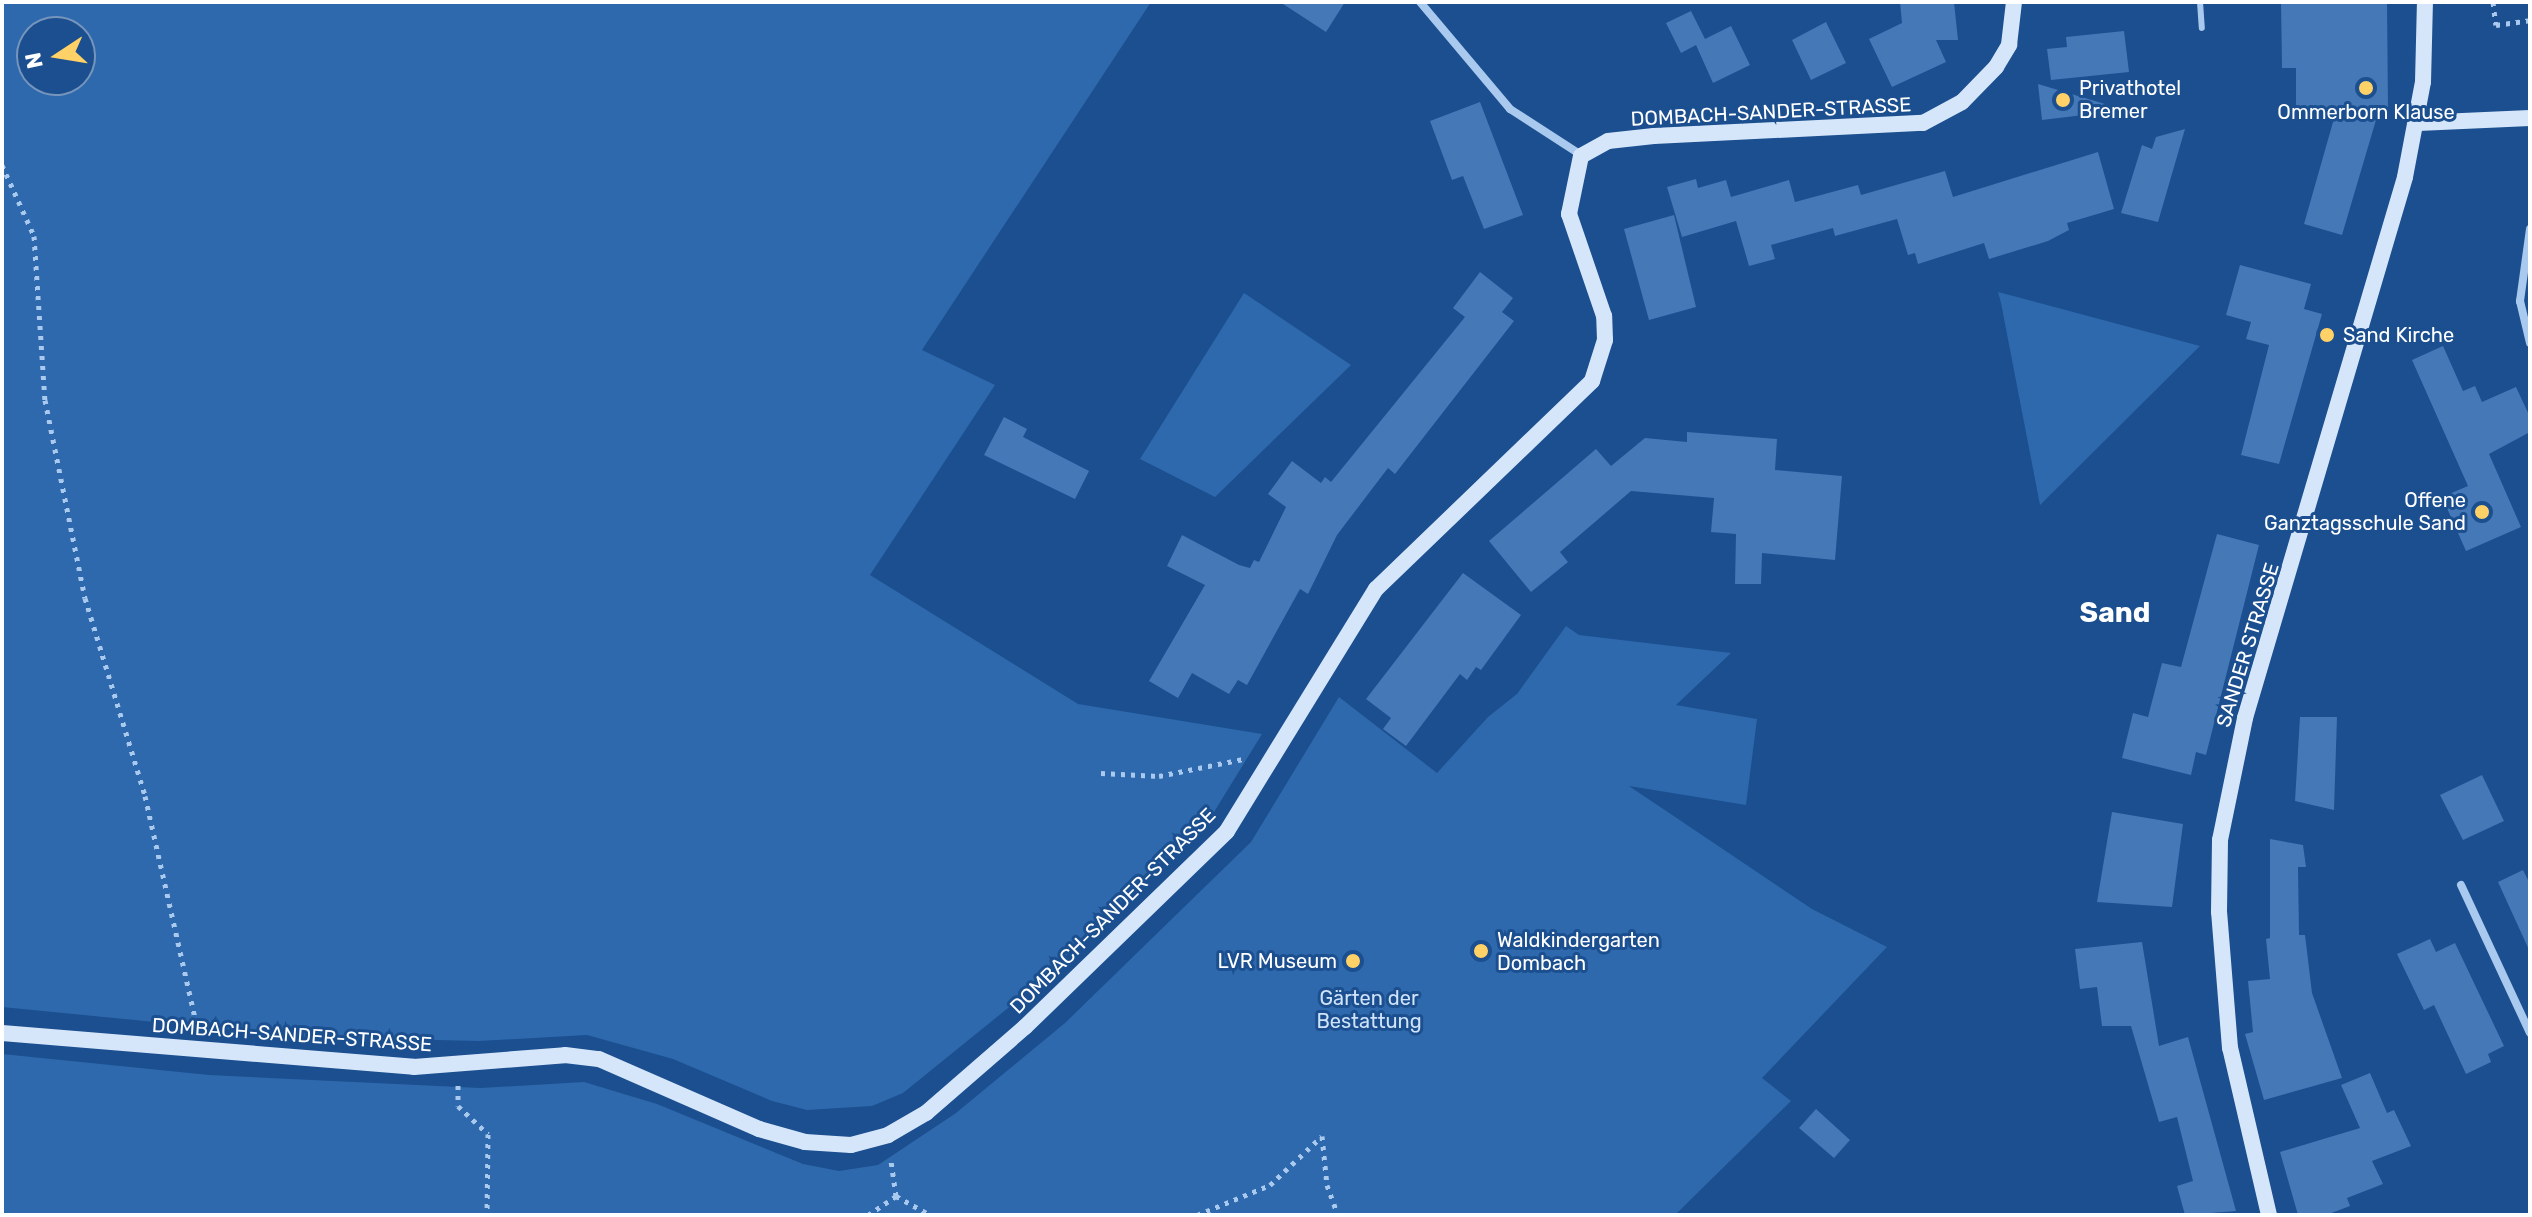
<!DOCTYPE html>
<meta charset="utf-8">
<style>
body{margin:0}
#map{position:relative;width:2532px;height:1217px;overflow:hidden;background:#1b4f8f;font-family:Rubik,sans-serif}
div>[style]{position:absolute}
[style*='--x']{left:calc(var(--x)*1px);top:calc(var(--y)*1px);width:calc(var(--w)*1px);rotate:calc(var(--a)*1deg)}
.green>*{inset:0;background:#2e69ad}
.building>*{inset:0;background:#4478b7}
.path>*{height:5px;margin-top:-2.5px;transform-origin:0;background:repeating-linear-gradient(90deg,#a9c9ee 0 4px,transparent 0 10px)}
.lane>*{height:6px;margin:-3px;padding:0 3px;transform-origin:3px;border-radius:3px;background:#a9c9ee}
.street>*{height:8px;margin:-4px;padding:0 4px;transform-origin:4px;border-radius:4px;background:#a9c9ee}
.secondary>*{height:16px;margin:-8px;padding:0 8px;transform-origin:8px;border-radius:8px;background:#d6e6fa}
.dots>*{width:22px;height:22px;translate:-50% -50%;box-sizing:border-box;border:4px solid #1b4f8f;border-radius:50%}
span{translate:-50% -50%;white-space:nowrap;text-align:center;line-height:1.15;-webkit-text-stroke:6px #1b4f8f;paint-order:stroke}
.poi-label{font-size:20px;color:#fff}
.left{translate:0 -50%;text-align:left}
.right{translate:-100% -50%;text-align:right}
.street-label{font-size:20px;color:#fff}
.park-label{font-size:20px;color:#cfe3fa}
.district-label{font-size:28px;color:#fff;font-weight:700}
.frame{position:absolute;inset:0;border:4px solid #fff;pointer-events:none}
.north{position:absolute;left:16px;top:16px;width:80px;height:80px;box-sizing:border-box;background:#1b4f8f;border:2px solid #7695bc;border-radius:50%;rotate:258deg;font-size:22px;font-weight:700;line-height:32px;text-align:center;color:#fff}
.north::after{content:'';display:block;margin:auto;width:28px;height:36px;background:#ffd166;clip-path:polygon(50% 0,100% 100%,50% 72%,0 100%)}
</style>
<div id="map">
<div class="green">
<i style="clip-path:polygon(evenodd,2px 2px,1151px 2px,922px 350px,995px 385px,870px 575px,1078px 704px,1262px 734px,1214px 812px,1034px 987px,903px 1093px,872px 1106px,807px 1110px,772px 1101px,673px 1059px,587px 1035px,479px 1041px,308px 1037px,2px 1007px,2px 2px,32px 32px,80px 32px,80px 80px,32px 80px,32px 32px)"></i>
<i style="clip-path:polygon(1998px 292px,2200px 346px,2040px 505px,2001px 303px)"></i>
<i style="clip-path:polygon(1244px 293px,1351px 365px,1215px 497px,1140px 459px)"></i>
<i style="clip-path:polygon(1566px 626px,1579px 635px,1731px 653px,1676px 705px,1757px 719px,1746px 805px,1629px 786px,1812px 909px,1887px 947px,1762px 1078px,1791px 1101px,1675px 1215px,2px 1215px,2px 1054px,209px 1075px,480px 1088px,584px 1082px,657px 1104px,803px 1164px,839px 1171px,878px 1165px,956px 1113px,1065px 1023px,1251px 842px,1339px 697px,1437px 773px,1488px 717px,1517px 694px)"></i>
</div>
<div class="building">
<i style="clip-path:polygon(1280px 2px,1345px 2px,1326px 32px)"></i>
<i style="clip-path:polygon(1900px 2px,1954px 2px,1958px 40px,1936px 40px,1946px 62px,1892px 87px,1869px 39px,1902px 23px)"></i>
<i style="clip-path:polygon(2281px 2px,2387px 2px,2388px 109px,2376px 120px,2342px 235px,2304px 224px,2335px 115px,2296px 111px,2296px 68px,2282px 68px)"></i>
<i style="clip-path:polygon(1691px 11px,1705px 39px,1731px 26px,1750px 65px,1713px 83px,1696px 45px,1681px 53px,1666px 23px)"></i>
<i style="clip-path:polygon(1826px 22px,1846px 63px,1811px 80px,1792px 40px)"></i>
<i style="clip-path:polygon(2124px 31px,2129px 72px,2051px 80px,2047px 49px,2067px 47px,2066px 37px)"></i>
<i style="clip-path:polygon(2038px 84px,2125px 110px,2042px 120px)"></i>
<i style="clip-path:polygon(1480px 102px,1523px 215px,1484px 229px,1463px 176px,1452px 180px,1430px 121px)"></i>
<i style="clip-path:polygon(2185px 129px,2158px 222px,2121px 213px,2142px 145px,2152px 149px,2156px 137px)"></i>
<i style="clip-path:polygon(2098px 152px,2114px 209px,2067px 223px,2069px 230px,2048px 241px,1989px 259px,1984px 243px,1918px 264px,1915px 253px,1908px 255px,1897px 219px,1835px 236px,1833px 228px,1771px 245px,1775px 259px,1749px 266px,1736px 221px,1682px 237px,1667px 187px,1696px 179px,1698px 188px,1726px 180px,1731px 197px,1789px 180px,1795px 202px,1858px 185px,1861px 195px,1945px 171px,1953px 197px)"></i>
<i style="clip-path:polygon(1674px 215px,1696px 307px,1649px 320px,1624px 229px)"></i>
<i style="clip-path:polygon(2240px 265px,2311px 284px,2304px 309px,2322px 314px,2279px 464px,2241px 455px,2269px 345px,2246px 339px,2251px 322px,2226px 315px)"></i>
<i style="clip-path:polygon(1480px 272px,1513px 298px,1502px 312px,1514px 321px,1395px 474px,1388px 468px,1337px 535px,1308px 594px,1300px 589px,1247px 685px,1238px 680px,1229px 694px,1192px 673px,1178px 698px,1149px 681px,1205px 585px,1167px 566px,1182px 535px,1239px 565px,1250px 568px,1254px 560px,1259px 562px,1286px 507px,1268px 494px,1292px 461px,1321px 483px,1325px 477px,1331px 482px,1465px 317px,1453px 308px)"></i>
<i style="clip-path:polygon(2443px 346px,2463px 391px,2475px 386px,2482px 402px,2516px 387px,2530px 417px,2530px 432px,2489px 454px,2521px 527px,2466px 551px,2442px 497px,2468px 486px,2412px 360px)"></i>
<i style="clip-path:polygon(1004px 417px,1027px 429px,1023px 437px,1089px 471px,1075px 499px,984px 455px)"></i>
<i style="clip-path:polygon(1687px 432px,1777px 439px,1775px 470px,1842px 476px,1835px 560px,1762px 553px,1761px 584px,1735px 584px,1736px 534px,1711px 532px,1714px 498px,1631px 491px,1560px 552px,1568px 562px,1531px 592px,1489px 541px,1596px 449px,1611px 466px,1645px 438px,1687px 442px)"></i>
<i style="clip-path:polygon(2217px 534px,2259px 545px,2206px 755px,2196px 752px,2191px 775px,2122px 758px,2133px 713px,2148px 717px,2162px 663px,2181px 667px)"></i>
<i style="clip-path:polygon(1463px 573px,1521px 615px,1481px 670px,1476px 667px,1467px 680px,1460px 674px,1406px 746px,1383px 729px,1391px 718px,1366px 699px)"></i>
<i style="clip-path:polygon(2300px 717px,2337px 717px,2334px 810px,2295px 801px)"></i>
<i style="clip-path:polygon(2482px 775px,2504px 821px,2463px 840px,2440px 795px)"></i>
<i style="clip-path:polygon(2112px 812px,2183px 824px,2172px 907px,2097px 902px)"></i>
<i style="clip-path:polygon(2270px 839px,2303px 845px,2306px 867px,2298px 867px,2299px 935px,2305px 935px,2312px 993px,2342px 1078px,2264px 1100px,2245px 1034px,2253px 1032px,2248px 981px,2270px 979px,2266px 939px,2270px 938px)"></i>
<i style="clip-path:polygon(2523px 870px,2530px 884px,2530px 952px,2498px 882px)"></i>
<i style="clip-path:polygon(2430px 939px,2436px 952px,2455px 943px,2504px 1046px,2488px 1054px,2491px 1062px,2466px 1074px,2434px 1005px,2424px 1010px,2397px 954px)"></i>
<i style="clip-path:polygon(2142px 942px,2159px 1046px,2188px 1037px,2236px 1211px,2185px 1215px,2177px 1186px,2193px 1181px,2177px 1117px,2159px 1122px,2131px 1026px,2102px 1026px,2097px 987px,2080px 989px,2075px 949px)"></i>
<i style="clip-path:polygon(2370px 1073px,2387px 1113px,2394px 1110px,2411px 1146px,2372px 1161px,2383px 1184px,2347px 1198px,2350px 1206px,2326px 1215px,2298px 1215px,2280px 1152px,2360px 1128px,2341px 1085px)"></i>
<i style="clip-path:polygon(1816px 1109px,1850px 1140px,1834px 1158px,1799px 1128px)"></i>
</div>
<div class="path">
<i style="--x:2493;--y:2;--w:23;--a:83"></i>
<i style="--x:2496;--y:25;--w:34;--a:-8"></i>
<i style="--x:2;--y:165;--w:78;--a:65.7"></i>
<i style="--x:34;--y:236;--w:164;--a:86.2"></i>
<i style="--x:45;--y:400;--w:202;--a:78.6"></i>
<i style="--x:85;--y:598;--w:207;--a:73.1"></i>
<i style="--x:145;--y:796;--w:236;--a:77.3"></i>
<i style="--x:1101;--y:773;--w:58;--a:3"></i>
<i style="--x:1159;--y:776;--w:86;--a:-11.4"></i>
<i style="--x:458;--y:1085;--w:21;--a:90"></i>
<i style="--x:458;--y:1106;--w:41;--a:43"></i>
<i style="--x:488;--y:1134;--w:81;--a:90.7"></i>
<i style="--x:1322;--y:1136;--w:49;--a:84.2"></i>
<i style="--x:1327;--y:1185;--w:32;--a:70"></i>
<i style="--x:896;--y:1196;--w:39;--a:29"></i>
<i style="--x:868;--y:1215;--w:34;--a:-34"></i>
<i style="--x:896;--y:1196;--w:37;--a:-98"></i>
<i style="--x:1197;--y:1215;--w:79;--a:-22.3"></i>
<i style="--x:1270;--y:1185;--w:71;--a:-43.3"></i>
</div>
<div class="lane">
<i style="--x:2200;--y:2;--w:26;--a:86"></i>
</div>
<div class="street">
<i style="--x:1420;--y:2;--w:140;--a:49.9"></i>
<i style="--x:1510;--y:109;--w:85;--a:32.9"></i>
<i style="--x:2530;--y:229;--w:73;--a:97.9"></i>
<i style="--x:2520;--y:301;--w:43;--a:76.6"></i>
<i style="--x:2461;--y:885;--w:163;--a:65"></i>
</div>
<div class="secondary">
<i style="--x:2418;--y:123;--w:112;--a:-2.6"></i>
<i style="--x:2;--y:1033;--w:413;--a:4.7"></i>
<i style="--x:414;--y:1067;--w:151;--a:-4.5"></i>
<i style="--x:565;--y:1055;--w:34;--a:7"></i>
<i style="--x:599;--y:1059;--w:175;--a:23.6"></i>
<i style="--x:759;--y:1129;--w:48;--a:15.8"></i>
<i style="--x:805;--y:1142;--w:46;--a:3.7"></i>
<i style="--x:851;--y:1145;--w:38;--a:-15"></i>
<i style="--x:888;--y:1135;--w:44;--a:-30.1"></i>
<i style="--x:926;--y:1113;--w:131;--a:-41"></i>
<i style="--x:1025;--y:1027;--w:281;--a:-44.1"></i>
<i style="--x:1227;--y:831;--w:284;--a:-58.4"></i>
<i style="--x:1376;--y:589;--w:300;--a:-43.9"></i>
<i style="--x:1592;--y:381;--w:43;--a:-72.4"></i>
<i style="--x:1605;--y:340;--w:24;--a:-92"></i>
<i style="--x:1604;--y:316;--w:108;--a:-108.9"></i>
<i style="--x:1569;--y:214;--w:59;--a:-78.3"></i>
<i style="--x:1581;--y:156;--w:31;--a:-29"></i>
<i style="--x:1608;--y:141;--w:46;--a:-6.2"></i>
<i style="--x:1654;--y:136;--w:269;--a:-2.8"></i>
<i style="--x:1923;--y:123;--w:44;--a:-28.3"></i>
<i style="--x:1962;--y:102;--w:49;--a:-45.8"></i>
<i style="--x:1996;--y:67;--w:26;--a:-59"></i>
<i style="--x:2009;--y:45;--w:43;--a:-83.4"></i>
<i style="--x:2269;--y:1215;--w:171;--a:-103.1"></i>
<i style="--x:2230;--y:1048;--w:136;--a:-94.6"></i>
<i style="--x:2219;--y:912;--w:72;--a:-89.2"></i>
<i style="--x:2220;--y:840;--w:125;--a:-78.4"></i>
<i style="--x:2245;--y:718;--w:564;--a:-73.52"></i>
<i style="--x:2405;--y:177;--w:97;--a:-79.3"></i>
<i style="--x:2423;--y:82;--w:80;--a:-88.6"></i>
</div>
<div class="dots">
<i style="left:2366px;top:88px;background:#ffd166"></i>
<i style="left:2063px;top:100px;background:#ffd166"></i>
<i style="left:2327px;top:335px;background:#ffd166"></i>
<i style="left:2482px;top:512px;background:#ffd166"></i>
<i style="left:1481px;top:951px;background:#ffd166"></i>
<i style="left:1353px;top:961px;background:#ffd166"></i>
</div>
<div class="poi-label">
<span class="left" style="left:2079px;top:100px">Privathotel<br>Bremer</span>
<span style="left:2366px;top:112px">Ommerborn Klause</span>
<span class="left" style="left:2343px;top:335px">Sand Kirche</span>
<span class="right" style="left:2466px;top:512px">Offene<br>Ganztagsschule Sand</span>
<span class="left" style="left:1497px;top:952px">Waldkindergarten<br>Dombach</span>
<span class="right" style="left:1337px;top:961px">LVR Museum</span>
</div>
<div class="street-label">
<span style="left:1771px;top:112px;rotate:-3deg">DOMBACH-SANDER-STRASSE</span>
<span style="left:2248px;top:645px;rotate:-73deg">SANDER STRASSE</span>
<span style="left:1113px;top:911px;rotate:-45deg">DOMBACH-SANDER-STRASSE</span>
<span style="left:292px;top:1035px;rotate:4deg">DOMBACH-SANDER-STRASSE</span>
</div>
<div class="park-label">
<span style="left:1369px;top:1010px">Gärten der<br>Bestattung</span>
</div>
<div class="district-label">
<span style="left:2115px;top:613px">Sand</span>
</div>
<div class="frame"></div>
<div class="north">N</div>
</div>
